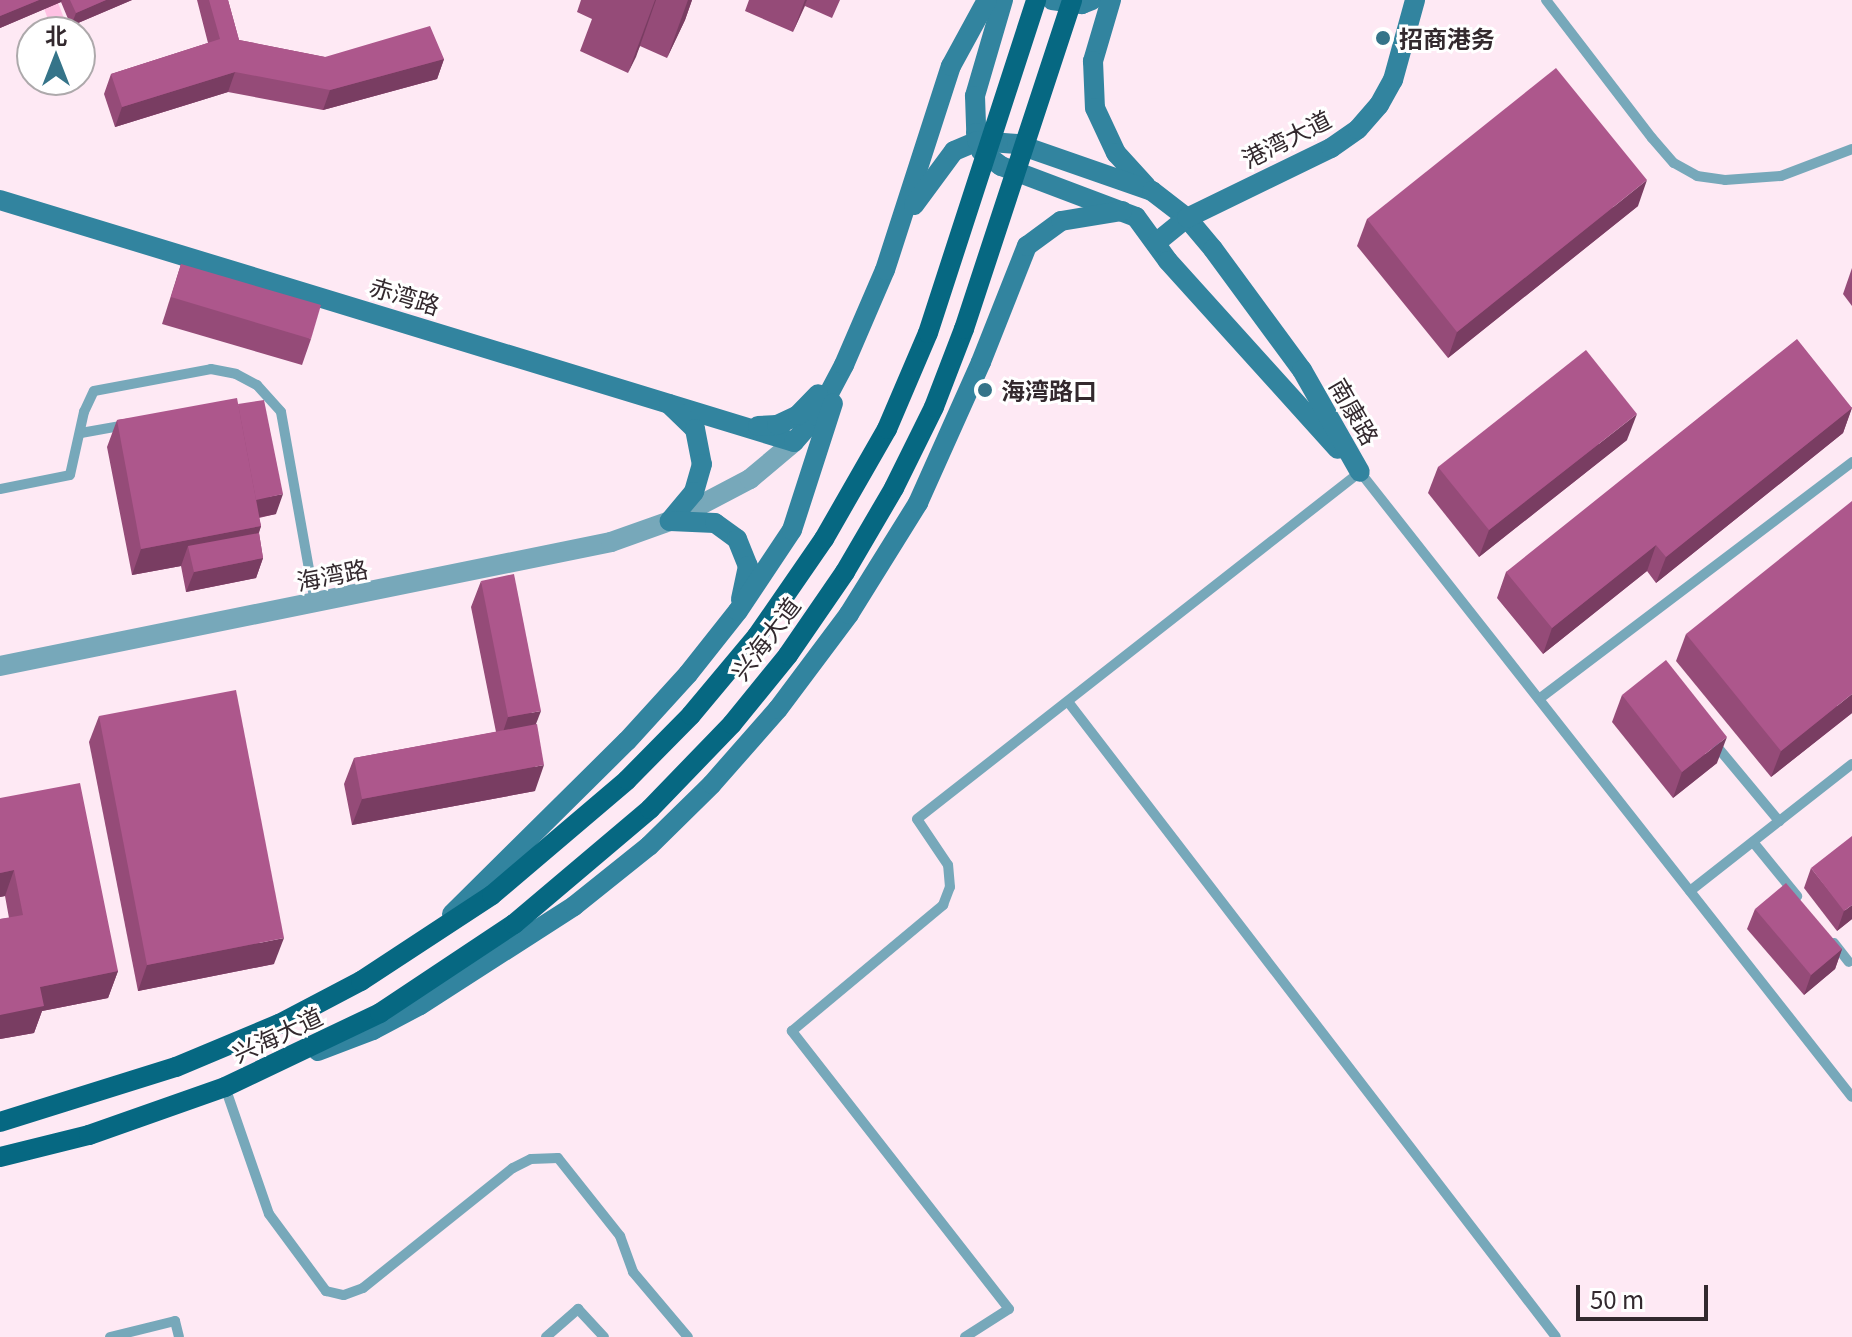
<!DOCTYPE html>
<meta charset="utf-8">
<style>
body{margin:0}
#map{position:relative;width:1852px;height:1337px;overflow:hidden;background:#fee9f4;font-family:Georgia,"Noto Sans SC",serif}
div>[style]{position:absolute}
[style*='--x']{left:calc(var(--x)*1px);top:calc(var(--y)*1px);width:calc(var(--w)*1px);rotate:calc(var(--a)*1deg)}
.green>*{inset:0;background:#fec1e3}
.lane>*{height:10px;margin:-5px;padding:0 5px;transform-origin:5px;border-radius:5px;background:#77a8ba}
.street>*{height:20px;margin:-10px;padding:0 10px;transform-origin:10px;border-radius:10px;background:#77a8ba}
.secondary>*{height:20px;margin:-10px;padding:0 10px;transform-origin:10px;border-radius:10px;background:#32849f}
.primary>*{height:20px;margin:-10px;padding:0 10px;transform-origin:10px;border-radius:10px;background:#066882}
.primary-bridge>*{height:20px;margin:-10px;padding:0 10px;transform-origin:10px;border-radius:10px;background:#066882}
.wall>*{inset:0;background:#954b78}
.shaded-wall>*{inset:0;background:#793d62}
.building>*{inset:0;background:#ad578c}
.dots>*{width:22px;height:22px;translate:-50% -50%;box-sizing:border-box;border:4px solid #fff;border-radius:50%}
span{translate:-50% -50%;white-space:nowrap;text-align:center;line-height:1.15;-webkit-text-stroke:6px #fff;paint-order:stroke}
.poi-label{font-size:24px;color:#33292e;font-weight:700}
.left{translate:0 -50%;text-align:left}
.street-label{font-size:24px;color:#33292e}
.north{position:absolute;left:16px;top:16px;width:80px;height:80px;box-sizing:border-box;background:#fff;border:2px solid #ada9ab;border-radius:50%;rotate:0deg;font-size:22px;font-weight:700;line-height:32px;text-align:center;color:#33292e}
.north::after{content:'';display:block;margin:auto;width:28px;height:36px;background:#357489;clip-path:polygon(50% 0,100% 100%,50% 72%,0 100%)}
.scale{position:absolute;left:1576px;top:1285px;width:132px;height:36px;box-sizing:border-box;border:4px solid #33292e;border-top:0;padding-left:10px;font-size:24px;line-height:28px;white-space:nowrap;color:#33292e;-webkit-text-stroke:6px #fff;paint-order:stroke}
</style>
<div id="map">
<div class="green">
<i style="clip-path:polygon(41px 0,57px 0,65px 21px,50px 25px)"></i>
</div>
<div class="lane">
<i style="--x:1546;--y:0;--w:174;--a:52.5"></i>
<i style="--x:1652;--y:138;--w:33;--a:49"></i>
<i style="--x:1674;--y:163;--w:26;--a:29"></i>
<i style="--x:1697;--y:176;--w:28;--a:8"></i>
<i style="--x:1725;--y:180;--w:56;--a:-4.1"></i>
<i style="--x:1781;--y:176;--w:76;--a:-20.8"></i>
<i style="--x:81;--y:433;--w:46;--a:-10.1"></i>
<i style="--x:0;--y:489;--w:71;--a:-11.3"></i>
<i style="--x:70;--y:475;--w:65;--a:-77.5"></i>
<i style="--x:84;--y:412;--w:23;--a:-65"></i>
<i style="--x:94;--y:391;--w:119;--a:-10.6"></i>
<i style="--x:211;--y:369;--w:25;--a:11"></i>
<i style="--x:236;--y:374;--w:24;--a:28"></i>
<i style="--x:257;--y:385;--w:36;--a:48"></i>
<i style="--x:281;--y:412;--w:194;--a:79.9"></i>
<i style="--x:1539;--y:699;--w:393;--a:-37.1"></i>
<i style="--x:1069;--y:703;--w:799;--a:52.47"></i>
<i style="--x:1714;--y:743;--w:102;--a:50.2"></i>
<i style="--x:1753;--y:842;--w:70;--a:50.8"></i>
<i style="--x:1690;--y:891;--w:206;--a:-38.1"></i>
<i style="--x:1834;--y:943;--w:24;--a:52"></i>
<i style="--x:225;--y:1087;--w:134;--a:70.9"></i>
<i style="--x:269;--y:1214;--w:96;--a:53.5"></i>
<i style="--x:326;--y:1291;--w:18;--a:13"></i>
<i style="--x:344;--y:1295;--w:20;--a:-20"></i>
<i style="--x:363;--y:1288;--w:192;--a:-38.7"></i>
<i style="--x:513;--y:1168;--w:20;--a:-27"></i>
<i style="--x:531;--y:1159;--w:27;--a:-2"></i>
<i style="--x:558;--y:1158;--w:100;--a:51.5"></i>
<i style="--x:620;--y:1236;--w:38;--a:70"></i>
<i style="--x:633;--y:1272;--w:85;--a:49.8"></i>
<i style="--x:110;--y:1337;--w:67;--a:-13.8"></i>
<i style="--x:175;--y:1321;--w:16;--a:76"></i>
<i style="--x:546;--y:1337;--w:43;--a:-41.2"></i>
<i style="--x:578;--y:1309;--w:38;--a:47"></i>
<i style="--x:965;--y:1337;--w:52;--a:-32.5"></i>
<i style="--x:1009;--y:1309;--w:353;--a:-128"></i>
<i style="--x:792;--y:1031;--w:197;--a:-39.8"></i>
<i style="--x:943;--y:905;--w:19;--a:-69"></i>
<i style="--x:950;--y:887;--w:22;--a:-95"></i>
<i style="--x:948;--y:865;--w:55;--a:-124"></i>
<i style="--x:917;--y:819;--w:563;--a:-38.07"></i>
<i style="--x:1360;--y:472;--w:795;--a:51.79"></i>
</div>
<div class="street">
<i style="--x:0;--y:666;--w:623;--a:-11.47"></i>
<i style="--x:611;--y:542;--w:63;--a:-19.6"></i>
<i style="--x:670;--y:521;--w:90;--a:-27.7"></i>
<i style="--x:750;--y:479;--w:57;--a:-40.1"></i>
</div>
<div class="secondary">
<i style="--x:1003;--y:0;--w:100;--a:106.3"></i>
<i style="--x:975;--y:96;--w:37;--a:88"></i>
<i style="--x:976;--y:133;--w:19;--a:74"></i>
<i style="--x:981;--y:151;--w:25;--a:37"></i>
<i style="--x:1001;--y:166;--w:144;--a:20.7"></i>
<i style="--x:1136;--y:217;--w:54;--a:54"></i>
<i style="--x:1168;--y:261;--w:253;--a:47.9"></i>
<i style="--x:1052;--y:0;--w:30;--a:8"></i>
<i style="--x:1082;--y:4;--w:11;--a:-22"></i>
<i style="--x:1111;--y:0;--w:64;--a:106.4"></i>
<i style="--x:1093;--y:61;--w:47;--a:87.6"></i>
<i style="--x:1095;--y:108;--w:50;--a:65"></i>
<i style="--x:1116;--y:153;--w:45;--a:47.7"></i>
<i style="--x:0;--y:200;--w:830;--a:16.95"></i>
<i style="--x:794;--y:442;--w:35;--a:-49"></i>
<i style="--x:817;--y:416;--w:58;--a:-62.1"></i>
<i style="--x:844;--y:365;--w:103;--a:-66.7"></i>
<i style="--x:885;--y:270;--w:214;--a:-72.1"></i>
<i style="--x:951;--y:66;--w:75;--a:-61.4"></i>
<i style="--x:914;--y:205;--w:67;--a:-53.5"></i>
<i style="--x:954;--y:151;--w:25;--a:-23"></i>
<i style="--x:977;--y:141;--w:40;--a:4.3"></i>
<i style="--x:1017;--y:144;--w:143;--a:19.2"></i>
<i style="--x:1152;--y:191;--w:44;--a:37.6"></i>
<i style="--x:1187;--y:218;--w:40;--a:50"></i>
<i style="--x:1213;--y:249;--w:150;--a:53.7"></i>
<i style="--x:1302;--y:370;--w:117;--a:60.4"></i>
<i style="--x:1157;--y:242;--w:38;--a:-39"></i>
<i style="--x:1187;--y:218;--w:160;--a:-25.9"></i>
<i style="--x:1331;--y:148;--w:33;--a:-35"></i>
<i style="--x:1358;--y:129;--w:32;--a:-49"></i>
<i style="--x:1379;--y:105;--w:29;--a:-61"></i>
<i style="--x:1393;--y:80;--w:83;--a:-74.6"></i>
<i style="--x:669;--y:404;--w:36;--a:44"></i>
<i style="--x:695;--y:429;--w:36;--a:79"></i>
<i style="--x:702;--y:464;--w:29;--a:106"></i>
<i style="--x:694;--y:492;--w:38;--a:130"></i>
<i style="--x:758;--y:426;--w:19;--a:-3"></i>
<i style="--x:777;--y:425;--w:23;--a:-25"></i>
<i style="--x:798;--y:415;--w:29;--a:-46"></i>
<i style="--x:670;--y:521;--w:45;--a:2.5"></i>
<i style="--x:715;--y:523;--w:27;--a:36"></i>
<i style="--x:737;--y:539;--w:29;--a:68"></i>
<i style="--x:748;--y:566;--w:34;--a:102"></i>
<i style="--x:452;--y:914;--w:246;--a:-44.7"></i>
<i style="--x:627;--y:741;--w:91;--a:-47.7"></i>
<i style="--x:688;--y:674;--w:80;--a:-51.6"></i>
<i style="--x:738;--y:611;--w:97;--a:-56.3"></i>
<i style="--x:792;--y:530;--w:133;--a:-72.1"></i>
<i style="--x:318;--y:1051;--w:59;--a:-20.9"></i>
<i style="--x:373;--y:1030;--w:53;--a:-28"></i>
<i style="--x:420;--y:1005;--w:183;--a:-32.7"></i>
<i style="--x:574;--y:906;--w:96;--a:-38.7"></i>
<i style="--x:649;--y:846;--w:88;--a:-44.5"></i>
<i style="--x:712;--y:784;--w:100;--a:-48.7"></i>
<i style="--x:778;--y:709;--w:119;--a:-53.2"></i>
<i style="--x:849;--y:614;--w:131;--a:-58.1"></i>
<i style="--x:918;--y:503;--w:154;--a:-65.9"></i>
<i style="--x:981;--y:362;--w:125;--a:-68.4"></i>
<i style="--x:1027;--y:246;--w:42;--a:-36.3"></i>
<i style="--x:1061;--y:221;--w:62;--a:-9.3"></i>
</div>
<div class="primary">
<i style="--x:0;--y:1122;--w:184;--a:-17.4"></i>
<i style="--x:176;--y:1067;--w:112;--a:-22.7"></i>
<i style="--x:279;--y:1024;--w:93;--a:-27.7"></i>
<i style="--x:361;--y:981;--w:157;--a:-33.3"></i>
<i style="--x:492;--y:895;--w:177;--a:-40.4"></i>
<i style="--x:0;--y:1157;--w:92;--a:-13.9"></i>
<i style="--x:89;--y:1135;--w:144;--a:-19.4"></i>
<i style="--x:225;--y:1087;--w:172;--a:-25.5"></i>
<i style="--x:380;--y:1013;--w:161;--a:-33.6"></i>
<i style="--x:514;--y:924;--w:178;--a:-40.2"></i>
</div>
<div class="primary-bridge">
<i style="--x:627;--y:780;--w:91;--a:-45.4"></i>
<i style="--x:691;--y:715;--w:103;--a:-50.1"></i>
<i style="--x:757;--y:636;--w:118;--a:-55.4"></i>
<i style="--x:824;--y:539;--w:127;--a:-60.2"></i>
<i style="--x:887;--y:429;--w:104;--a:-66.9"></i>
<i style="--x:928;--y:333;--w:350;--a:-72"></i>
<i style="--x:650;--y:809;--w:118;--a:-46"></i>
<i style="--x:732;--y:724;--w:89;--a:-50.9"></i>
<i style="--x:788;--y:655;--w:101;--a:-55.5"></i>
<i style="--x:845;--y:572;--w:97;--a:-59.7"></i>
<i style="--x:894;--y:488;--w:90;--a:-63.7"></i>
<i style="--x:934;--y:407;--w:84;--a:-69"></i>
<i style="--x:964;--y:329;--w:346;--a:-71.8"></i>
</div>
<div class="wall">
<i style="clip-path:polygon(0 0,132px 0,71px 26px,61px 2px,0 28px)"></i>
<i style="clip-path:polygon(197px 0,228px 0,239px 40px,325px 57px,444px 59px,437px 79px,323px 110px,228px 92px,115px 127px,104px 94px,111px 74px,208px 43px)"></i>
<i style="clip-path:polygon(581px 0,692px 0,685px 20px,667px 58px,640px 46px,628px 73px,580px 51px,592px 19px,577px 12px)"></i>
<i style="clip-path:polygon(749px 0,840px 0,832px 18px,805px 6px,793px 32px,745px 11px)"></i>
<i style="clip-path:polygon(1638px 206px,1448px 358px,1357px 246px,1367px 219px)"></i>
<i style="clip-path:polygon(181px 264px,311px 339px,302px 365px,162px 324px)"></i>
<i style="clip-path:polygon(1852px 268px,1852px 306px,1843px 294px)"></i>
<i style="clip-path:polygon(238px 404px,276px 514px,259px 518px,261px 526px,259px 533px,263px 558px,256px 578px,186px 592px,181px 566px,132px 575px,107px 447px,117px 420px)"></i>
<i style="clip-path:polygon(1852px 407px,1843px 433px,1656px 583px,1647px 571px,1543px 654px,1497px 598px,1506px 572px)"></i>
<i style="clip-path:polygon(1627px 440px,1479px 557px,1428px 493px,1438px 467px)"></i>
<i style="clip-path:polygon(481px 581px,536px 724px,535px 791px,352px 825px,344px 784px,354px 758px,496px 732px,471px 607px)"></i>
<i style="clip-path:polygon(1686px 634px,1852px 713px,1771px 777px,1676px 661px)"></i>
<i style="clip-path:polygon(1622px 695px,1717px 763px,1673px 798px,1612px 722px)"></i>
<i style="clip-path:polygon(99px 716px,274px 964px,138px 991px,89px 742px)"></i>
<i style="clip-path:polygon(0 798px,118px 971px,108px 998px,42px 1011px,34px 1033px,0 1039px,0 919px,9px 918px,5px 896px,0 897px)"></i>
<i style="clip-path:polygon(1811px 868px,1852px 919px,1837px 931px,1804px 888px)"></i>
<i style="clip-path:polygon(1755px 909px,1842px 949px,1835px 969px,1804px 995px,1747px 929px)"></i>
</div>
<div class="shaded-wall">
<i style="clip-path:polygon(39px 0,62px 0,61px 2px,0 28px,0 16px)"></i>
<i style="clip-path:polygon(106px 0,132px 0,71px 26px,76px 13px)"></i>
<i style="clip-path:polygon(655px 0,656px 0,636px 57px,628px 73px)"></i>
<i style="clip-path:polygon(688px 0,692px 0,685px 20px,667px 58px)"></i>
<i style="clip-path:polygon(805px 0,807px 0,793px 32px)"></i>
<i style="clip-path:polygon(444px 59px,437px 79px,323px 110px,330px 90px)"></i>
<i style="clip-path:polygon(235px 72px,228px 92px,115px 127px,122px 107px)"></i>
<i style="clip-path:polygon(1647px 180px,1638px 206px,1448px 358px,1457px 332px)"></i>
<i style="clip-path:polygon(1852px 408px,1843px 433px,1656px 583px,1666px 557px)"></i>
<i style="clip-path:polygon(1637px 414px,1627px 440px,1479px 557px,1489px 530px)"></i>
<i style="clip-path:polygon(283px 494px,276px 514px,245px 520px,252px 500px)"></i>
<i style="clip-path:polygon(261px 526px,251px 553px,188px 546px,181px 566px,132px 575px,141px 549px)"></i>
<i style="clip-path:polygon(1656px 545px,1647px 571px,1543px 654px,1552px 628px)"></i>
<i style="clip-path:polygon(263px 558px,256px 578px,186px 592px,194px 572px)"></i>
<i style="clip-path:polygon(1852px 694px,1852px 713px,1771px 777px,1781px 751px)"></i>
<i style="clip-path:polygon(541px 711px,531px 737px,499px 744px,508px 717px)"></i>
<i style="clip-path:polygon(1727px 737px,1717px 763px,1673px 798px,1682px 772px)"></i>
<i style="clip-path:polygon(544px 765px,535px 791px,352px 825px,362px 799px)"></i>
<i style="clip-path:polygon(14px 870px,5px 896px,0 897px,0 873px)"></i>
<i style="clip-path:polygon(1852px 905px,1852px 919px,1837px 931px,1844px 911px)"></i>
<i style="clip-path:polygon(284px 938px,274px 964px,138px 991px,147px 965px)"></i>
<i style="clip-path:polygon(1842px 949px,1835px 969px,1804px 995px,1811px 975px)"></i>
<i style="clip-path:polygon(118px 971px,108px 998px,42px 1011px,34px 1033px,0 1039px,0 1015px,40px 987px)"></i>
</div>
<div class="building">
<i style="clip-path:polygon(0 0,39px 0,0 16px)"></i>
<i style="clip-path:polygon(70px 0,106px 0,76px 13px)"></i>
<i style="clip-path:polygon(209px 0,228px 0,239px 40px,325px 57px,430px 26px,444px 59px,330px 90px,235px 72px,122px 107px,111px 74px,220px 39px)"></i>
<i style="clip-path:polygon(1556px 68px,1647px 180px,1457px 332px,1367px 219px)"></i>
<i style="clip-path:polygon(181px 264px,321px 305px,311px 339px,171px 297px)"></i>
<i style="clip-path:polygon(1797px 339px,1852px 408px,1666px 557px,1656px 545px,1552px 628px,1506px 572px)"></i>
<i style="clip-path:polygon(1586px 350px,1637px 414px,1489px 530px,1438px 467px)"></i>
<i style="clip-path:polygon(237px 398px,261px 526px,141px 549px,117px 420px)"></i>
<i style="clip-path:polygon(264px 400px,283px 494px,256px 500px,238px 404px)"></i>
<i style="clip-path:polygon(1852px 501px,1852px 694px,1781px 751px,1686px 634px)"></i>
<i style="clip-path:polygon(259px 533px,263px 558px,194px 572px,188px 546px)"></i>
<i style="clip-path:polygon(514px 574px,541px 711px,508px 717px,481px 581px)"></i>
<i style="clip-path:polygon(1666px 660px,1727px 737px,1682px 772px,1622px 695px)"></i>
<i style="clip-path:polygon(236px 690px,284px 938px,147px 965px,99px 716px)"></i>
<i style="clip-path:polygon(537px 724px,544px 765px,362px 799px,354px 758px)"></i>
<i style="clip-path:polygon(80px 783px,118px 971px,40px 987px,44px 1006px,0 1015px,0 919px,23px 915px,14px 870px,0 873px,0 798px)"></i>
<i style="clip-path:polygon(1852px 836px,1852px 905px,1844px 911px,1811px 868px)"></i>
<i style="clip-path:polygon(1786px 883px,1842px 949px,1811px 975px,1755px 909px)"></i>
</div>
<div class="dots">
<i style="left:1383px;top:38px;background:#357489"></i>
<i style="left:985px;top:390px;background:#357489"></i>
</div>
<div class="poi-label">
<span class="left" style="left:1399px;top:38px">招商港务</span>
<span class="left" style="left:1001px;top:390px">海湾路口</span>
</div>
<div class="street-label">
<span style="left:1286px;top:138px;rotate:-27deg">港湾大道</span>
<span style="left:405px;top:295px;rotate:17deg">赤湾路</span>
<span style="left:1355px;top:411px;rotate:60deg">南康路</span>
<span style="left:332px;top:574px;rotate:-11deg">海湾路</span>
<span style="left:765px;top:638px;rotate:-53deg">兴海大道</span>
<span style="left:277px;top:1034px;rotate:-25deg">兴海大道</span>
</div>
<div class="north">北</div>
<div class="scale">50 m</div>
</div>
